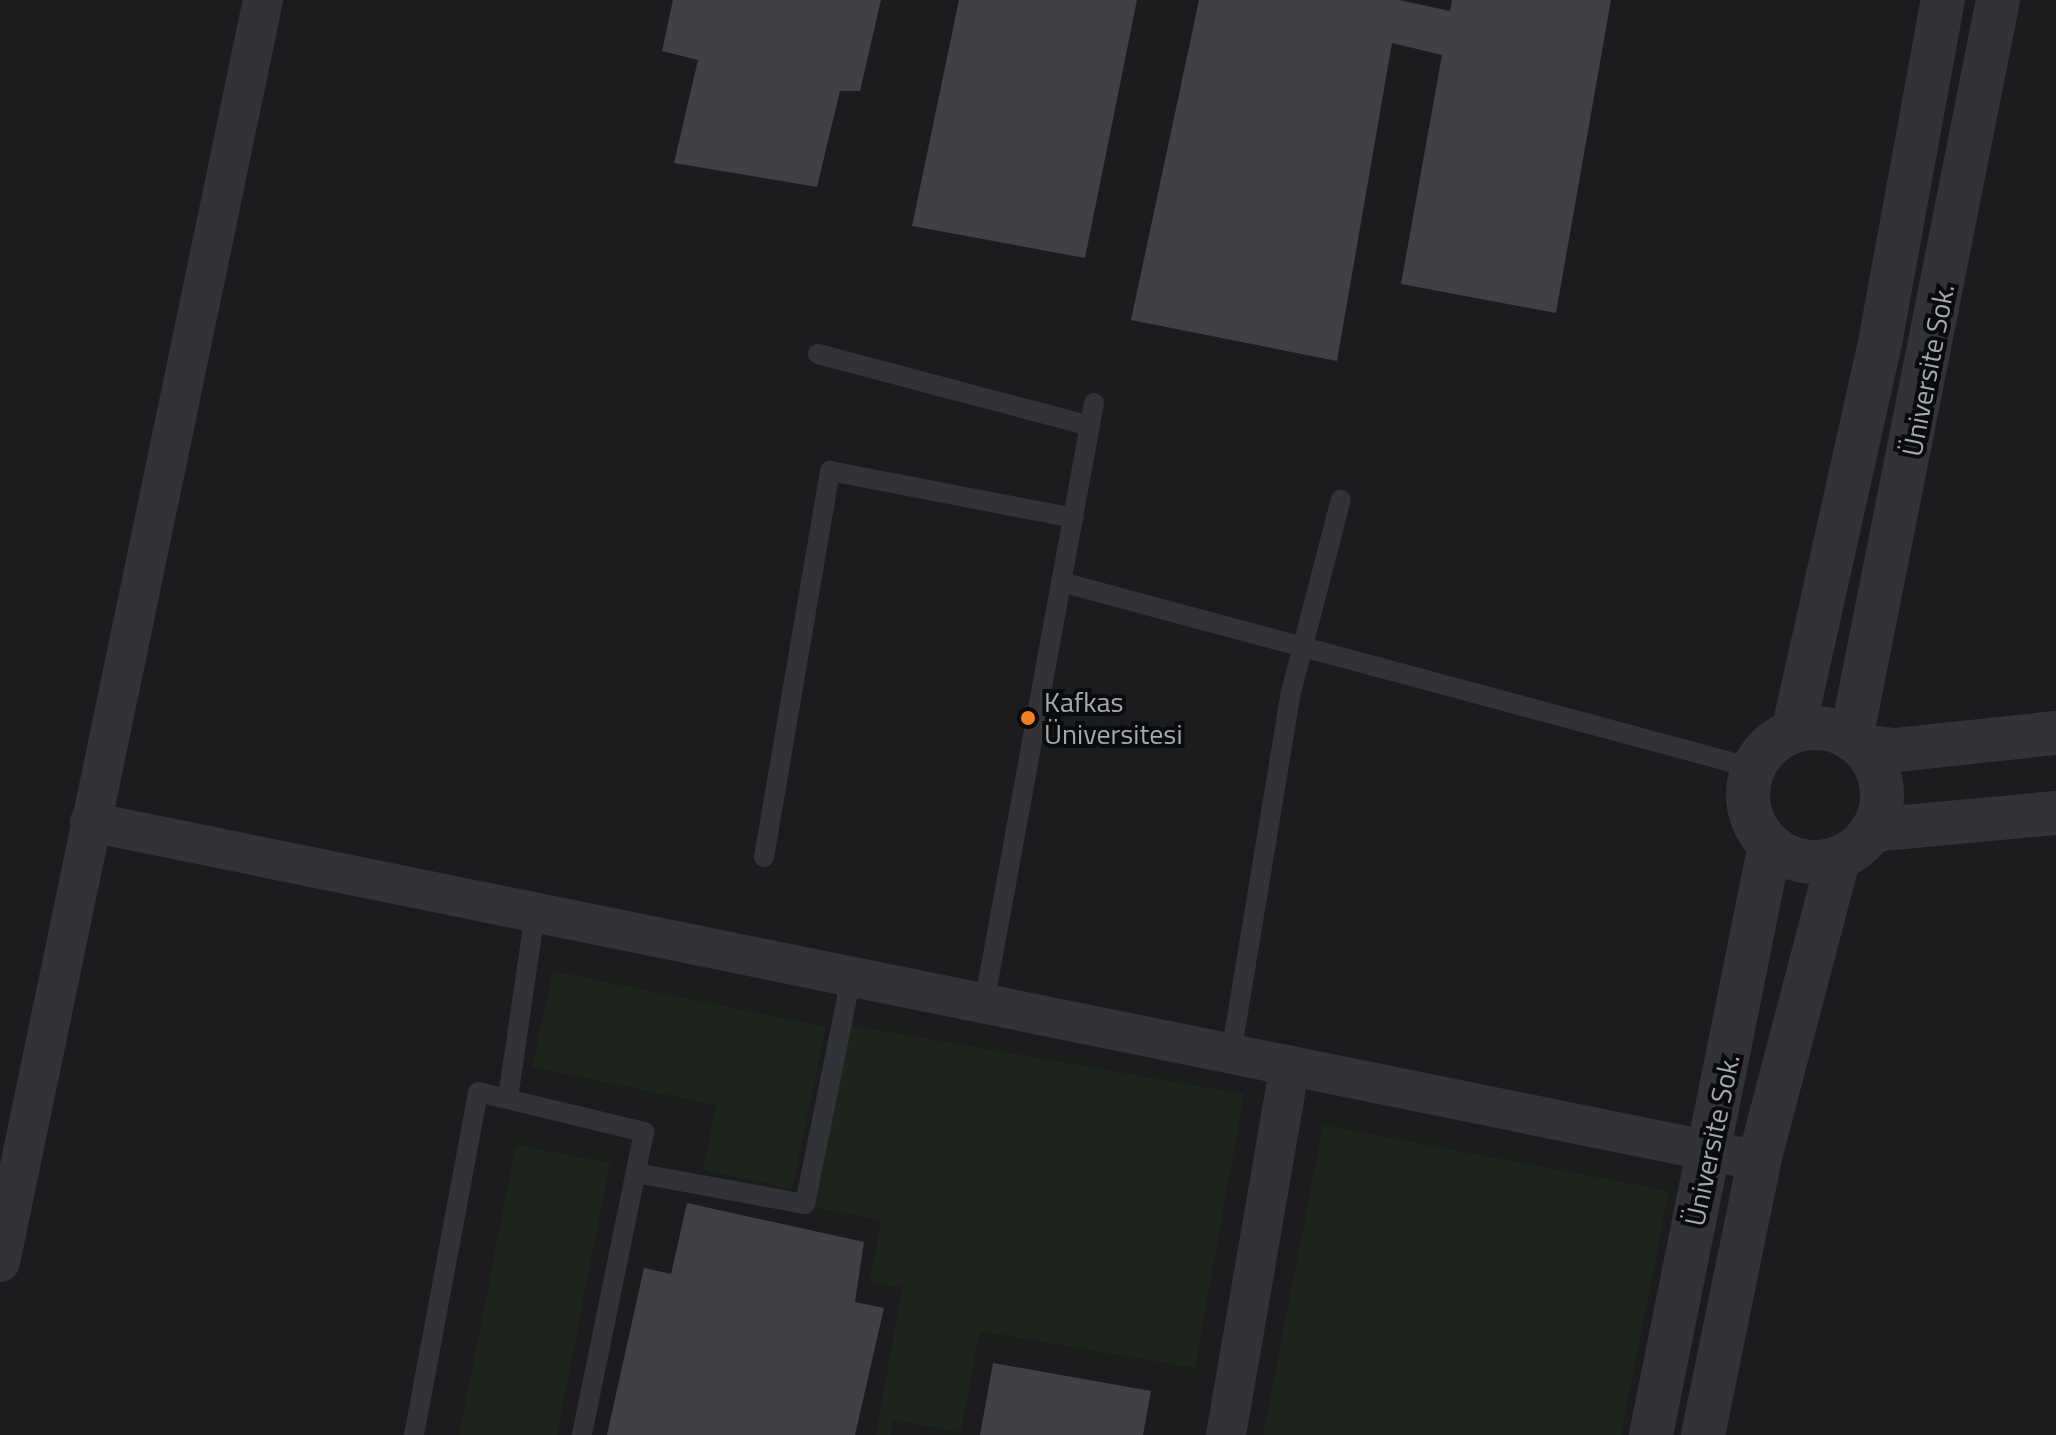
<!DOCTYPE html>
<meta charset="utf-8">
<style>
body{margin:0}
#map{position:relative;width:2056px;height:1435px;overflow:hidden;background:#101011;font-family:"Titillium Web",sans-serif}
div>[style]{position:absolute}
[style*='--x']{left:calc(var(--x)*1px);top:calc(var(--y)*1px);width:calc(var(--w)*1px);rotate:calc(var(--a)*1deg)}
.built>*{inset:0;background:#1c1c1e}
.green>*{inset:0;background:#1d241c}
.building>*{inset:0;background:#3f4144}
.service>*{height:20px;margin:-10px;padding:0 10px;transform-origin:10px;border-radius:10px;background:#313336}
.minor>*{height:40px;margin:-20px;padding:0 20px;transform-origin:20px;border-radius:20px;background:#313336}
.tertiary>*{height:44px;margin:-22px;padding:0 22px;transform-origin:22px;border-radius:22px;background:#313336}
.tertiary>.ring{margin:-22px;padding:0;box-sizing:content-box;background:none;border:44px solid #313336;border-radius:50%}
.dots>*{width:22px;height:22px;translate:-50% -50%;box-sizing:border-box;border:4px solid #0b0b0c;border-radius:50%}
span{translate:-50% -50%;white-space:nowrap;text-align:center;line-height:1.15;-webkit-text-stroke:8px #0b0b0c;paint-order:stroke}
.street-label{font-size:28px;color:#a1aab2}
.poi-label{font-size:28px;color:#a1aab2}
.left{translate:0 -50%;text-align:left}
</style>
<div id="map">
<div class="built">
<i style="clip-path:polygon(0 0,2056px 0,2056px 1435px,0 1435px)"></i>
</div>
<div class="green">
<i style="clip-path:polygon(553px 971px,826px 1027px,792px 1189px,703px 1170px,716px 1105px,532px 1067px)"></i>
<i style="clip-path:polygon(843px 1024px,1244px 1094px,1195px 1368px,980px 1331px,961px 1432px,894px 1420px,891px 1435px,876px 1435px,902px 1287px,870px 1282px,881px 1220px,811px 1207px)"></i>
<i style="clip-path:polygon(1323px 1125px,1669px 1191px,1621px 1435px,1263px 1435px)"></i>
<i style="clip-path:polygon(516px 1145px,610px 1163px,557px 1435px,459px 1435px)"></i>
</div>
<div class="building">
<i style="clip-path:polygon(673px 0,881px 0,860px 91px,840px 91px,817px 187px,674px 163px,698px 60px,662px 51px)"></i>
<i style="clip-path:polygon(959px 0,1137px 0,1085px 258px,912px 226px)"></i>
<i style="clip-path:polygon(1199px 0,1399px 0,1450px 11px,1452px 0,1611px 0,1556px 313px,1401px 284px,1442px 55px,1392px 43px,1337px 361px,1131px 320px)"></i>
<i style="clip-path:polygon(687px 1203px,864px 1242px,855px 1302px,884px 1308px,855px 1435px,607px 1435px,644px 1268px,671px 1274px)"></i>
<i style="clip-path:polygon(993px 1363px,1151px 1391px,1143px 1435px,980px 1435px)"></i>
</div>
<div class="service">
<i style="--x:818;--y:354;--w:281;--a:14.8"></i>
<i style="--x:1061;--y:582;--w:717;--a:15.04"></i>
<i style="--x:764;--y:857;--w:392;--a:-80.3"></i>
<i style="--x:830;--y:471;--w:248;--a:10.9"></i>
<i style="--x:984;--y:1004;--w:611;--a:-79.63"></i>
<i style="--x:1231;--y:1054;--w:363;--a:-80.6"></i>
<i style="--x:1290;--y:696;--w:203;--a:-75.5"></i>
<i style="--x:508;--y:1098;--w:187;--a:-81.7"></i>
<i style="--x:636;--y:1173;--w:172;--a:10.4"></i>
<i style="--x:805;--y:1204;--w:232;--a:-78.5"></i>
<i style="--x:414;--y:1435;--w:349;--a:-79.4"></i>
<i style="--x:478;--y:1092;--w:171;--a:13.5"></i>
<i style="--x:644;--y:1132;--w:309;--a:101.6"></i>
</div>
<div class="minor">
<i style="--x:90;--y:822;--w:1703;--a:11.48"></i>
<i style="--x:0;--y:1262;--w:1289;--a:-78.23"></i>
<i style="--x:1226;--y:1435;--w:375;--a:-80.2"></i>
</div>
<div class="tertiary">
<i class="ring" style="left:1748px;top:728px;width:90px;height:90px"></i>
<i style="--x:1793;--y:732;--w:405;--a:-77.4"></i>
<i style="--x:1881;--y:337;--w:343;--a:-79.6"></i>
<i style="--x:1851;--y:739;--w:753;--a:-78.75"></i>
<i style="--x:1861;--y:746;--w:35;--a:7"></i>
<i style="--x:1896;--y:750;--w:161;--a:-6.1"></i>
<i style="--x:1872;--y:830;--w:185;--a:-5.3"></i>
<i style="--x:1651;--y:1435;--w:602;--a:-78.6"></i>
<i style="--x:1703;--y:1435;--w:280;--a:-78.4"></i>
<i style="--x:1759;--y:1161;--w:314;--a:-75.3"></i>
</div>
<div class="dots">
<i style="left:1028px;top:718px;background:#f17f28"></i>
</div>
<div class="street-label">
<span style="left:1928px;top:370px;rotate:-79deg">Üniversite Sok.</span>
<span style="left:1712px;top:1140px;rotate:-78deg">Üniversite Sok.</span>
</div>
<div class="poi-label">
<span class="left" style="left:1044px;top:718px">Kafkas<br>Üniversitesi</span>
</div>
</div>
